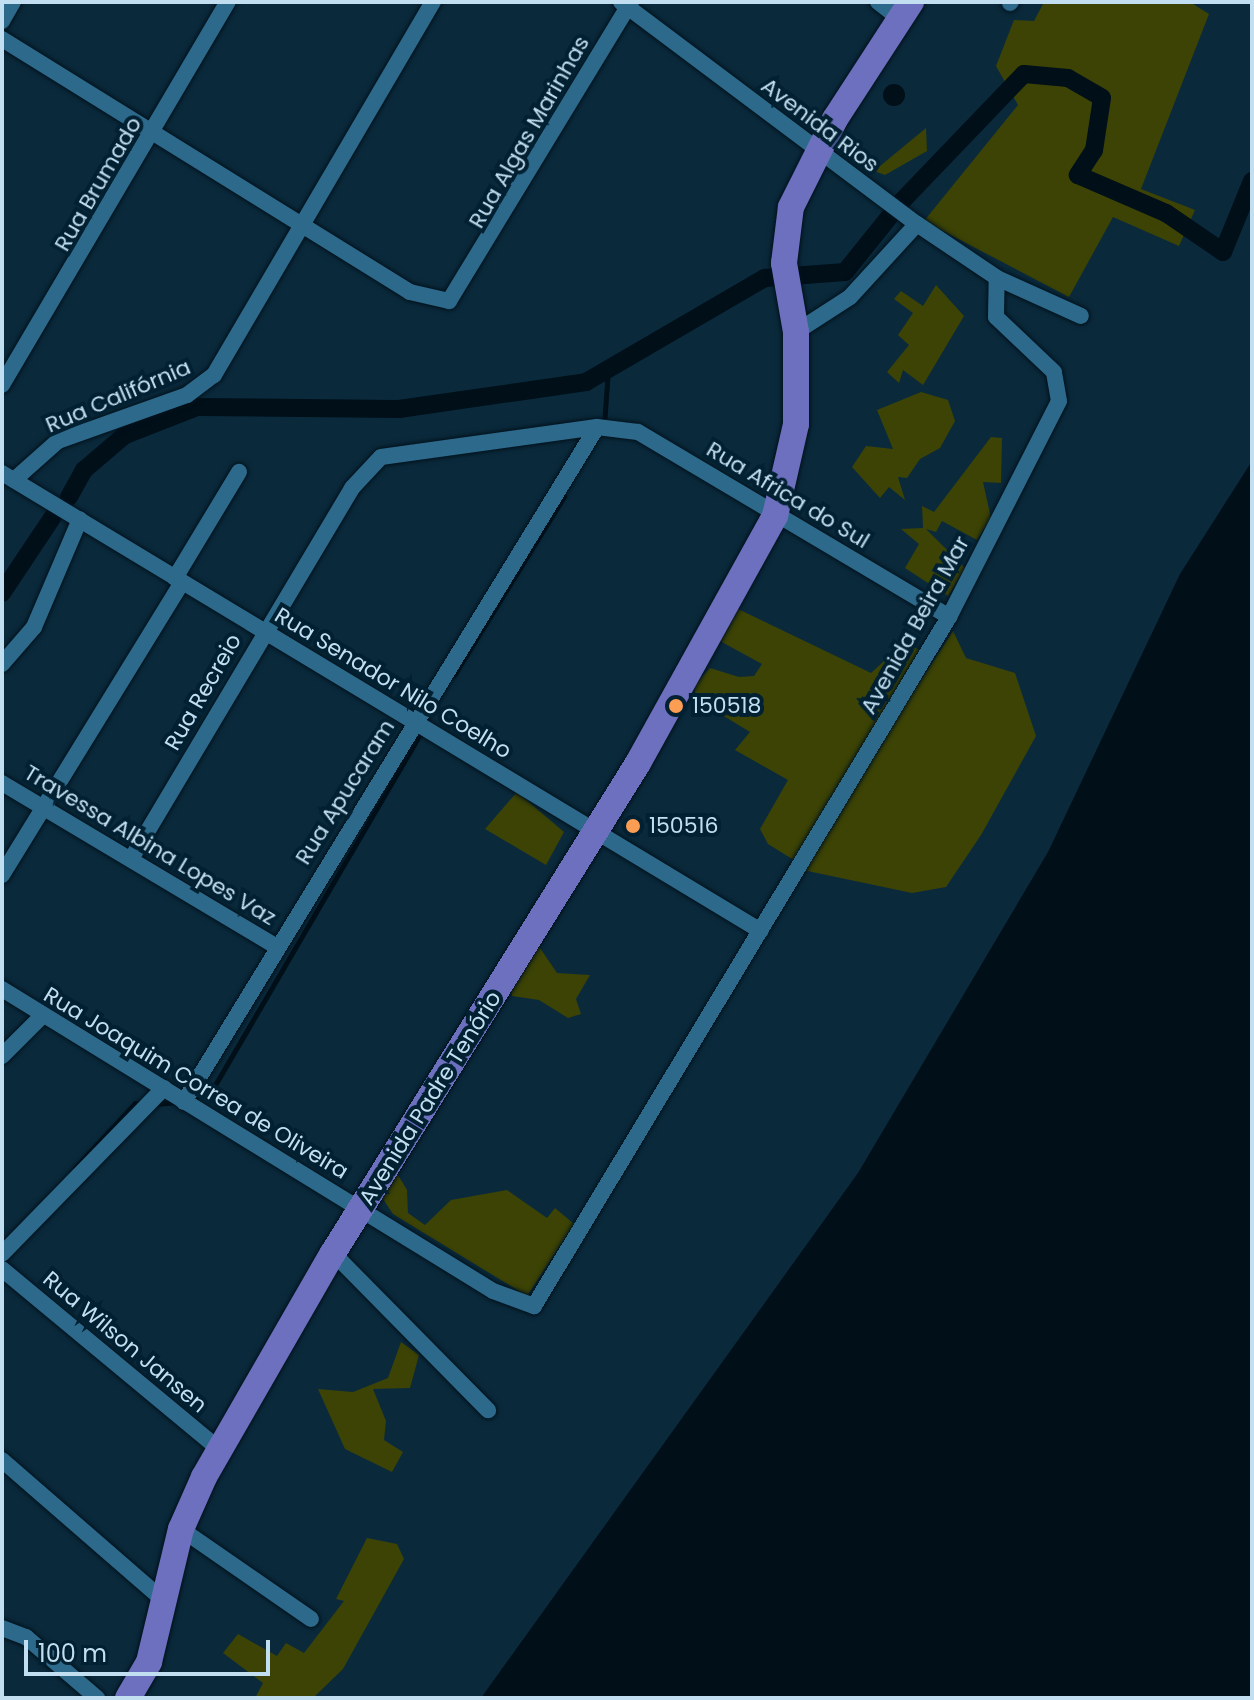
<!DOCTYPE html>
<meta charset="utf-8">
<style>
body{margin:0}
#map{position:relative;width:1254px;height:1700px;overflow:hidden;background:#0a2a3c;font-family:Poppins,sans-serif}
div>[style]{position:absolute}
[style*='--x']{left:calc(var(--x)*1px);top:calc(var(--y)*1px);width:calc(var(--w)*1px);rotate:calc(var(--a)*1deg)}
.green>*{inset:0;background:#3c4305}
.water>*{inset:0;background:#010f19}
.round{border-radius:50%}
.stream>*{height:5px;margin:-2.5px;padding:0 2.5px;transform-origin:2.5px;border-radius:2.5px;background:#010f19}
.canal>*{height:18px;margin:-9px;padding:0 9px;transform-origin:9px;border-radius:9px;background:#010f19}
.roads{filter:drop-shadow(0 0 2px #02121c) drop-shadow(0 0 2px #02121c)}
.minor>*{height:16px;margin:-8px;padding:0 8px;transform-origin:8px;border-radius:8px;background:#2d698b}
.primary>*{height:26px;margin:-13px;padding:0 13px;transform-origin:13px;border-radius:13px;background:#6d6fbf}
.dots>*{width:22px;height:22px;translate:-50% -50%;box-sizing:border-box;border:4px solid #012031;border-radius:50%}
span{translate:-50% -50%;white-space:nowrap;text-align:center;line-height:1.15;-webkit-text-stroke:8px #012031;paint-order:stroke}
.street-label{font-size:22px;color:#c2dff2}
.poi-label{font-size:22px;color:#c2dff2}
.left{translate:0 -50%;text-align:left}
.frame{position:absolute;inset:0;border:4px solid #c2dff2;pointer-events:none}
.scale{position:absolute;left:24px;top:1640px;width:246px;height:36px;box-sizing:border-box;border:4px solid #c2dff2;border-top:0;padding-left:10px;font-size:24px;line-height:28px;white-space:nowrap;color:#c2dff2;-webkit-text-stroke:6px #012031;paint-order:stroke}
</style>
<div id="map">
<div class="green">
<i style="clip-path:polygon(1044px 2px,1190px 2px,1209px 14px,1141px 189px,1195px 210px,1179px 246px,1113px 217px,1069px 297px,924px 221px,1018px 105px,996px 66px,1014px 20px,1034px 21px)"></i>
<i style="clip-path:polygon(926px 128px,927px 151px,885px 175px,874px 171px)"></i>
<i style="clip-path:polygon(936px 285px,964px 316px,923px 385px,903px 370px,899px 383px,887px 372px,909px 345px,898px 335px,913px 313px,894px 299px,901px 291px,923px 306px)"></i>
<i style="clip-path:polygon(921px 392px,948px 400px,955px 421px,940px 448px,920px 459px,907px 478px,898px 477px,905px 500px,889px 487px,880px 498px,852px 467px,866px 446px,893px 449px,877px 410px)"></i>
<i style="clip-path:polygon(991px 437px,1002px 438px,1001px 483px,983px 482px,991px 518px,977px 540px,942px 521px,936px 532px,926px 529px,965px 568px,948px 596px,905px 568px,919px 544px,901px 529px,923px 528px,922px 506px,934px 512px)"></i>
<i style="clip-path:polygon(736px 608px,871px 673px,906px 641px,919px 650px,797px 862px,768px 844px,760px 829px,788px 780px,735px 750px,750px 732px,696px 699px,694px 686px,710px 668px,739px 677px,754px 676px,762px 664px,720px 641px)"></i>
<i style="clip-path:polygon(953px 631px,966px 658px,1015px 673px,1036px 736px,981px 835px,946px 887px,912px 893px,798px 869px)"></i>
<i style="clip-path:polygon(517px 792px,564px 832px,546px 865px,485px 829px)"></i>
<i style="clip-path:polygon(538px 945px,557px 973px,590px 975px,576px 999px,581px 1014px,568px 1018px,539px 1000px,512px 996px,511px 985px)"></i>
<i style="clip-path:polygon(395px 1170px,407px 1190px,408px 1213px,425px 1225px,451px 1200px,507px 1190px,547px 1218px,555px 1208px,574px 1224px,527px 1296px,393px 1214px,381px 1196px)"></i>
<i style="clip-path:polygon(401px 1342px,419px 1355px,410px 1388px,373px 1389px,386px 1421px,384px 1440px,403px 1452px,392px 1472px,345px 1449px,318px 1389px,353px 1392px,388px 1378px)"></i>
<i style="clip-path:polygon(367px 1538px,397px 1544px,404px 1559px,343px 1669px,313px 1698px,255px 1698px,263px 1683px,223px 1653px,238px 1634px,277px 1656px,286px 1643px,304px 1653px,344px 1601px,336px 1599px)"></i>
</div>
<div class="water">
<i class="round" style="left:883px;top:84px;width:22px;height:22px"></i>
<i style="clip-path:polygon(1252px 461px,1252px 1698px,481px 1698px,858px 1173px,1048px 852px,1180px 574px)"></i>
</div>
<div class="stream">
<i style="--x:604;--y:425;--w:56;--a:-85.9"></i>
<i style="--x:454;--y:675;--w:210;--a:-58.4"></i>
<i style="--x:191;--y:1100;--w:28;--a:-32"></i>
<i style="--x:215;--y:1085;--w:412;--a:-59.7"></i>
<i style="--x:155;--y:1104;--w:22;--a:-5"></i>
<i style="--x:75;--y:1168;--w:88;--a:-47.3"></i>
<i style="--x:135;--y:1103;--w:10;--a:0"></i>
</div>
<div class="canal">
<i style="--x:69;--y:497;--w:31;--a:-61"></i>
<i style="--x:84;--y:470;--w:54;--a:-40.5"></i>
<i style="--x:125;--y:435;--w:77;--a:-21.3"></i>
<i style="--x:197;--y:407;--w:202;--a:0.6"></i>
<i style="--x:399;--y:409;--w:189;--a:-8.2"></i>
<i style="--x:586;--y:382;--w:207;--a:-30.2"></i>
<i style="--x:765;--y:278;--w:80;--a:-4.3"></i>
<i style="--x:845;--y:272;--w:91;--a:-51.2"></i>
<i style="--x:902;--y:201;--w:176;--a:-46.2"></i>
<i style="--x:1024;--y:74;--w:44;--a:5.2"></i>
<i style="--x:1068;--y:78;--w:39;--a:30"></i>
<i style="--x:1102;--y:98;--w:53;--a:98.7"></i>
<i style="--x:1094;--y:150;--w:30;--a:123"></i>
<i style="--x:1078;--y:175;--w:96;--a:23.4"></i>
<i style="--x:1166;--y:213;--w:69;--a:34.4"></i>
<i style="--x:1223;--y:252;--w:77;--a:-67.8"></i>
<i style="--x:2;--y:593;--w:90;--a:-56.3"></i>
</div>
<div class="roads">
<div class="minor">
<i style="--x:621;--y:2;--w:370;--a:36.9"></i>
<i style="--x:917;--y:224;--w:97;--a:34"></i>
<i style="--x:997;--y:278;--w:92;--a:24.3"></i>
<i style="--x:878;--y:2;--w:28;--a:38"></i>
<i style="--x:1010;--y:3;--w:1;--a:-45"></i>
<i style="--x:2;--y:21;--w:22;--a:-60"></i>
<i style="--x:2;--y:39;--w:480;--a:31.8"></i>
<i style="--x:410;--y:292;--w:40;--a:13"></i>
<i style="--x:449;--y:301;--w:350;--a:-58.7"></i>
<i style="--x:796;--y:332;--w:64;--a:-32.9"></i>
<i style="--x:850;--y:297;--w:99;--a:-47.5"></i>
<i style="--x:2;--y:385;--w:445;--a:-59.5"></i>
<i style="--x:2;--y:473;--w:886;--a:31.11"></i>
<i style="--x:14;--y:480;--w:59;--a:-41.6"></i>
<i style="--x:58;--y:441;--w:137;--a:-19.6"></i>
<i style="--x:187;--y:395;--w:34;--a:-37"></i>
<i style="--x:214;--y:375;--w:433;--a:-59.6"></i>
<i style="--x:175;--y:578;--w:124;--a:-58.9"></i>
<i style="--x:2;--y:664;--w:49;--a:-49.1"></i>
<i style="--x:34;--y:627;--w:117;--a:-66.9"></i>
<i style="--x:2;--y:783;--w:318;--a:30.8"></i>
<i style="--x:131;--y:859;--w:432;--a:-59.2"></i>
<i style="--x:352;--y:488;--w:42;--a:-46.9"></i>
<i style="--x:381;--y:457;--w:218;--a:-7.9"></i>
<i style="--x:597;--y:427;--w:41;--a:7"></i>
<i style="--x:638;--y:432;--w:362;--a:30.7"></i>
<i style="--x:2;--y:875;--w:344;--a:-58.4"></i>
<i style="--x:2;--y:989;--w:576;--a:31.59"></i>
<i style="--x:493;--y:1291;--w:44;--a:20.1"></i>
<i style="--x:534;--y:1306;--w:804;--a:-58.94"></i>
<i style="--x:949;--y:617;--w:242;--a:-63"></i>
<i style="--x:1059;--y:401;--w:29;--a:-100"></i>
<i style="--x:1054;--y:372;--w:80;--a:-136.5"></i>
<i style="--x:996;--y:317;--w:39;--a:-89"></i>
<i style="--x:2;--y:1056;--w:58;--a:-45"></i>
<i style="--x:184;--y:1102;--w:791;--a:-58.54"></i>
<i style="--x:333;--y:1253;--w:221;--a:45.4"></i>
<i style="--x:2;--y:1254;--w:232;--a:-45.7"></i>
<i style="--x:2;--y:1269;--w:283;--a:39.7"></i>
<i style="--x:2;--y:1460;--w:213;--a:41"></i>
<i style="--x:181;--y:1529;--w:158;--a:34.7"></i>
<i style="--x:2;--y:1628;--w:26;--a:21"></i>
<i style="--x:26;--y:1637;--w:94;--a:40.7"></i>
</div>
<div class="primary">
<i style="--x:128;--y:1698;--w:42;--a:-59.7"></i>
<i style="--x:149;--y:1662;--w:137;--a:-76.5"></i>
<i style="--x:181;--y:1529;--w:57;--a:-66.1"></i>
<i style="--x:204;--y:1477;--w:258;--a:-60.1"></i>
<i style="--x:333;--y:1253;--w:577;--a:-58.1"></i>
<i style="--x:638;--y:763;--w:282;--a:-61"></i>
<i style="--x:775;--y:516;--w:94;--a:-77.1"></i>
<i style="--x:796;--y:424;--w:92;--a:-90"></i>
<i style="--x:796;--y:332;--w:70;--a:-99.9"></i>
<i style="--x:784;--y:263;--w:56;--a:-82.9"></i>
<i style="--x:791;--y:207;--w:98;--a:-63.4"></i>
<i style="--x:835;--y:119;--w:140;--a:-57"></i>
</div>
</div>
<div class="dots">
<i style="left:676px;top:706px;background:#fc9d54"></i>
<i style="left:633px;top:826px;background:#fc9d54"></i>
</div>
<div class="street-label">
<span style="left:820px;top:125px;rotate:37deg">Avenida Rios</span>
<span style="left:529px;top:132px;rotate:-60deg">Rua Algas Marinhas</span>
<span style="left:98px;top:184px;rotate:-60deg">Rua Brumado</span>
<span style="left:118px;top:396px;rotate:-23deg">Rua Califórnia</span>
<span style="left:788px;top:495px;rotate:31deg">Rua Africa do Sul</span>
<span style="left:915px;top:625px;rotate:-61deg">Avenida Beira Mar</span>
<span style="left:393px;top:683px;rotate:31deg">Rua Senador Nilo Coelho</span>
<span style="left:203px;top:692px;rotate:-60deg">Rua Recreio</span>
<span style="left:345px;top:792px;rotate:-58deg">Rua Apucaram</span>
<span style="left:150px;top:845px;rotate:31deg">Travessa Albina Lopes Vaz</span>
<span style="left:196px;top:1083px;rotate:31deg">Rua Joaquim Correa de Oliveira</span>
<span style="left:430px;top:1098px;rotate:-58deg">Avenida Padre Tenório</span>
<span style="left:125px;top:1342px;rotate:40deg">Rua Wilson Jansen</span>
</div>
<div class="poi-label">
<span class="left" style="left:692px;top:706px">150518</span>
<span class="left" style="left:649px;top:826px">150516</span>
</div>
<div class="frame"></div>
<div class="scale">100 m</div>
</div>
